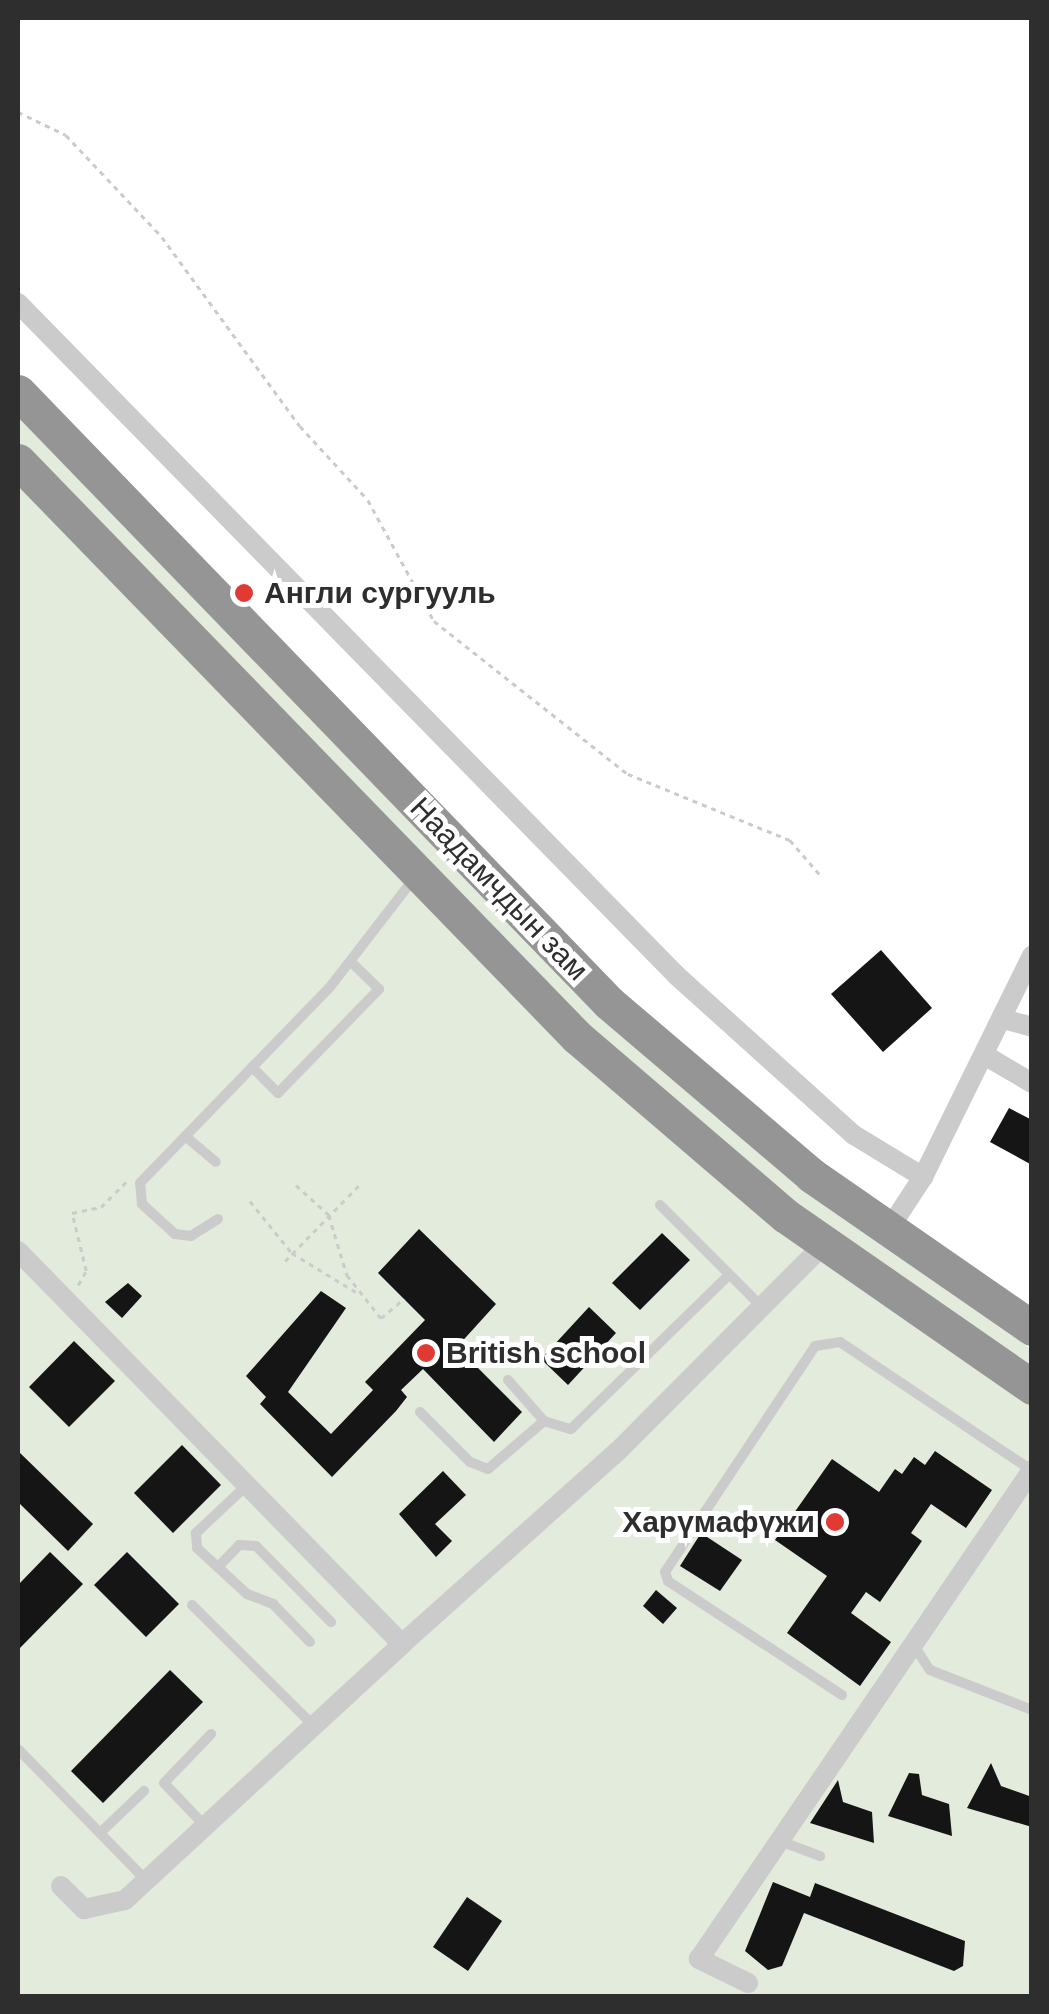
<!DOCTYPE html>
<meta charset="utf-8">
<style>
body{margin:0}
#map{position:relative;width:1049px;height:2014px;overflow:hidden;background:#fff;font-family:Arial,sans-serif}
div>[style]{position:absolute}
[style*='--x']{left:calc(var(--x)*1px);top:calc(var(--y)*1px);width:calc(var(--w)*1px);rotate:calc(var(--a)*1deg)}
.green>*{inset:0;background:#e3ebdc}
.building>*{inset:0;background:#151515}
.path>*{height:2.5px;margin-top:-1.25px;transform-origin:0;background:repeating-linear-gradient(90deg,#cbcbcb 0 5px,transparent 0 10px)}
.lane>*{height:10px;margin:-5px;padding:0 5px;transform-origin:5px;border-radius:5px;background:#cbcbcb}
.street>*{height:20px;margin:-10px;padding:0 10px;transform-origin:10px;border-radius:10px;background:#cbcbcb}
.highway>*{height:35px;margin:-17.5px;padding:0 17.5px;transform-origin:17.5px;border-radius:17.5px;background:#959595}
.dots>*{width:28px;height:28px;translate:-50% -50%;box-sizing:border-box;border:5px solid #fff;border-radius:50%}
span{translate:-50% -50%;white-space:nowrap;text-align:center;line-height:1.15;-webkit-text-stroke:10px #fff;paint-order:stroke}
.poi-label{font-size:30px;color:#2e2e2e;font-weight:700}
.left{translate:0 -50%;text-align:left}
.right{translate:-100% -50%;text-align:right}
.street-label{font-size:30px;color:#2e2e2e}
.frame{position:absolute;inset:0;border:20px solid #2e2e2e;pointer-events:none}
</style>
<div id="map">
<div class="green">
<i style="clip-path:polygon(18px 417px,618px 1030px,796px 1184px,1031px 1349px,1031px 1996px,18px 1996px)"></i>
</div>
<div class="building">
<i style="clip-path:polygon(881px 950px,932px 1008px,883px 1052px,831px 994px)"></i>
<i style="clip-path:polygon(1009px 1108px,1032px 1120px,1032px 1165px,990px 1142px)"></i>
<i style="clip-path:polygon(419px 1229px,496px 1304px,457px 1347px,522px 1412px,494px 1442px,423px 1369px,401px 1390px,407px 1397px,396px 1411px,332px 1477px,260px 1404px,266px 1397px,246px 1376px,321px 1291px,346px 1308px,288px 1392px,331px 1434px,373px 1390px,365px 1382px,425px 1320px,378px 1273px)"></i>
<i style="clip-path:polygon(662px 1233px,690px 1260px,640px 1310px,612px 1283px)"></i>
<i style="clip-path:polygon(128px 1283px,142px 1296px,122px 1318px,105px 1302px)"></i>
<i style="clip-path:polygon(589px 1307px,616px 1333px,568px 1385px,541px 1359px)"></i>
<i style="clip-path:polygon(74px 1341px,115px 1381px,69px 1427px,29px 1387px)"></i>
<i style="clip-path:polygon(182px 1445px,221px 1485px,173px 1533px,134px 1493px)"></i>
<i style="clip-path:polygon(18px 1451px,93px 1524px,68px 1551px,18px 1502px)"></i>
<i style="clip-path:polygon(935px 1451px,992px 1490px,966px 1528px,931px 1504px,911px 1533px,922px 1541px,880px 1602px,866px 1592px,851px 1613px,891px 1642px,860px 1686px,787px 1633px,827px 1576px,775px 1540px,832px 1459px,879px 1492px,895px 1469px,902px 1474px,914px 1457px,925px 1465px)"></i>
<i style="clip-path:polygon(443px 1471px,466px 1495px,435px 1524px,452px 1541px,436px 1557px,399px 1514px)"></i>
<i style="clip-path:polygon(701px 1533px,742px 1560px,720px 1591px,680px 1566px)"></i>
<i style="clip-path:polygon(50px 1552px,83px 1584px,18px 1650px,18px 1585px)"></i>
<i style="clip-path:polygon(127px 1552px,179px 1604px,146px 1637px,94px 1585px)"></i>
<i style="clip-path:polygon(656px 1590px,677px 1608px,663px 1624px,643px 1606px)"></i>
<i style="clip-path:polygon(170px 1670px,203px 1702px,103px 1803px,71px 1771px)"></i>
<i style="clip-path:polygon(991px 1763px,1001px 1786px,1032px 1797px,1032px 1827px,967px 1808px)"></i>
<i style="clip-path:polygon(909px 1773px,919px 1774px,922px 1795px,949px 1804px,952px 1836px,888px 1816px)"></i>
<i style="clip-path:polygon(838px 1780px,843px 1802px,872px 1812px,874px 1843px,810px 1823px)"></i>
<i style="clip-path:polygon(773px 1882px,810px 1897px,815px 1883px,965px 1941px,963px 1966px,954px 1971px,804px 1913px,782px 1966px,768px 1970px,745px 1951px)"></i>
<i style="clip-path:polygon(467px 1897px,502px 1921px,468px 1971px,433px 1947px)"></i>
</div>
<div class="path">
<i style="--x:18;--y:112;--w:53;--a:25.6"></i>
<i style="--x:66;--y:135;--w:140;--a:46.7"></i>
<i style="--x:162;--y:237;--w:234;--a:53.9"></i>
<i style="--x:300;--y:426;--w:100;--a:47.4"></i>
<i style="--x:368;--y:500;--w:138;--a:61.4"></i>
<i style="--x:434;--y:621;--w:247;--a:38.3"></i>
<i style="--x:628;--y:774;--w:175;--a:22.2"></i>
<i style="--x:790;--y:840;--w:49;--a:49.1"></i>
<i style="--x:296;--y:1185;--w:45;--a:42.3"></i>
<i style="--x:329;--y:1215;--w:63;--a:73.3"></i>
<i style="--x:347;--y:1275;--w:55;--a:51.7"></i>
<i style="--x:381;--y:1318;--w:30;--a:-40"></i>
<i style="--x:250;--y:1201;--w:67;--a:51.1"></i>
<i style="--x:292;--y:1253;--w:75;--a:31.4"></i>
<i style="--x:285;--y:1261;--w:110;--a:-45.7"></i>
<i style="--x:78;--y:1285;--w:16;--a:-60"></i>
<i style="--x:86;--y:1271;--w:60;--a:-103.6"></i>
<i style="--x:72;--y:1213;--w:30;--a:-12"></i>
<i style="--x:101;--y:1207;--w:37;--a:-45"></i>
</div>
<div class="lane">
<i style="--x:252;--y:1067;--w:37;--a:45"></i>
<i style="--x:278;--y:1093;--w:145;--a:-45.8"></i>
<i style="--x:379;--y:989;--w:39;--a:-136"></i>
<i style="--x:185;--y:1136;--w:40;--a:40"></i>
<i style="--x:660;--y:1205;--w:140;--a:45"></i>
<i style="--x:218;--y:1219;--w:32;--a:148"></i>
<i style="--x:191;--y:1236;--w:16;--a:-173"></i>
<i style="--x:175;--y:1234;--w:45;--a:-137.7"></i>
<i style="--x:142;--y:1204;--w:21;--a:-95"></i>
<i style="--x:140;--y:1183;--w:273;--a:-45.9"></i>
<i style="--x:330;--y:987;--w:139;--a:-52.3"></i>
<i style="--x:508;--y:1380;--w:55;--a:48.7"></i>
<i style="--x:544;--y:1421;--w:28;--a:17"></i>
<i style="--x:571;--y:1429;--w:219;--a:-44.3"></i>
<i style="--x:420;--y:1412;--w:71;--a:45"></i>
<i style="--x:470;--y:1462;--w:19;--a:21"></i>
<i style="--x:488;--y:1469;--w:74;--a:-40.6"></i>
<i style="--x:246;--y:1486;--w:69;--a:136.8"></i>
<i style="--x:196;--y:1533;--w:15;--a:86"></i>
<i style="--x:197;--y:1548;--w:68;--a:42.6"></i>
<i style="--x:247;--y:1594;--w:28;--a:21"></i>
<i style="--x:273;--y:1604;--w:53;--a:45.8"></i>
<i style="--x:219;--y:1566;--w:29;--a:-46"></i>
<i style="--x:239;--y:1545;--w:17;--a:3"></i>
<i style="--x:256;--y:1546;--w:107;--a:45.4"></i>
<i style="--x:192;--y:1605;--w:170;--a:44.8"></i>
<i style="--x:913;--y:1644;--w:31;--a:57"></i>
<i style="--x:930;--y:1670;--w:110;--a:21.4"></i>
<i style="--x:842;--y:1695;--w:208;--a:-146.8"></i>
<i style="--x:668;--y:1581;--w:9;--a:-108"></i>
<i style="--x:665;--y:1572;--w:271;--a:-56.4"></i>
<i style="--x:815;--y:1346;--w:25;--a:-9"></i>
<i style="--x:840;--y:1342;--w:226;--a:33.8"></i>
<i style="--x:18;--y:1749;--w:185;--a:45.7"></i>
<i style="--x:205;--y:1826;--w:59;--a:-133.6"></i>
<i style="--x:164;--y:1783;--w:68;--a:-46.2"></i>
<i style="--x:100;--y:1833;--w:61;--a:-43.7"></i>
<i style="--x:780;--y:1841;--w:43;--a:20.6"></i>
</div>
<div class="street">
<i style="--x:18;--y:303;--w:941;--a:45.6"></i>
<i style="--x:676;--y:975;--w:239;--a:42"></i>
<i style="--x:854;--y:1135;--w:81;--a:31.3"></i>
<i style="--x:1003;--y:1019;--w:30;--a:15"></i>
<i style="--x:986;--y:1056;--w:53;--a:30.4"></i>
<i style="--x:887;--y:1232;--w:66;--a:-56.8"></i>
<i style="--x:923;--y:1177;--w:247;--a:-63.8"></i>
<i style="--x:18;--y:1251;--w:549;--a:45.66"></i>
<i style="--x:402;--y:1644;--w:288;--a:-41.8"></i>
<i style="--x:617;--y:1452;--w:293;--a:-45.1"></i>
<i style="--x:61;--y:1886;--w:33;--a:45"></i>
<i style="--x:84;--y:1909;--w:42;--a:-12.4"></i>
<i style="--x:125;--y:1900;--w:377;--a:-42.7"></i>
<i style="--x:748;--y:1983;--w:55;--a:-153.9"></i>
<i style="--x:699;--y:1959;--w:592;--a:-55.75"></i>
</div>
<div class="highway">
<i style="--x:18;--y:392;--w:849;--a:45.95"></i>
<i style="--x:608;--y:1002;--w:267;--a:40.4"></i>
<i style="--x:811;--y:1175;--w:269;--a:34.7"></i>
<i style="--x:18;--y:461;--w:803;--a:45.86"></i>
<i style="--x:577;--y:1037;--w:275;--a:40.6"></i>
<i style="--x:786;--y:1216;--w:300;--a:34.8"></i>
</div>
<div class="dots">
<i style="left:244px;top:593px;background:#e13a35"></i>
<i style="left:426px;top:1353px;background:#e13a35"></i>
<i style="left:835px;top:1522px;background:#e13a35"></i>
</div>
<div class="poi-label">
<span class="left" style="left:264px;top:593px">Англи сургууль</span>
<span class="left" style="left:446px;top:1353px">British school</span>
<span class="right" style="left:815px;top:1522px">Харүмафүжи</span>
</div>
<div class="street-label">
<span style="left:499px;top:889px;rotate:46deg">Наадамчдын зам</span>
</div>
<div class="frame"></div>
</div>
